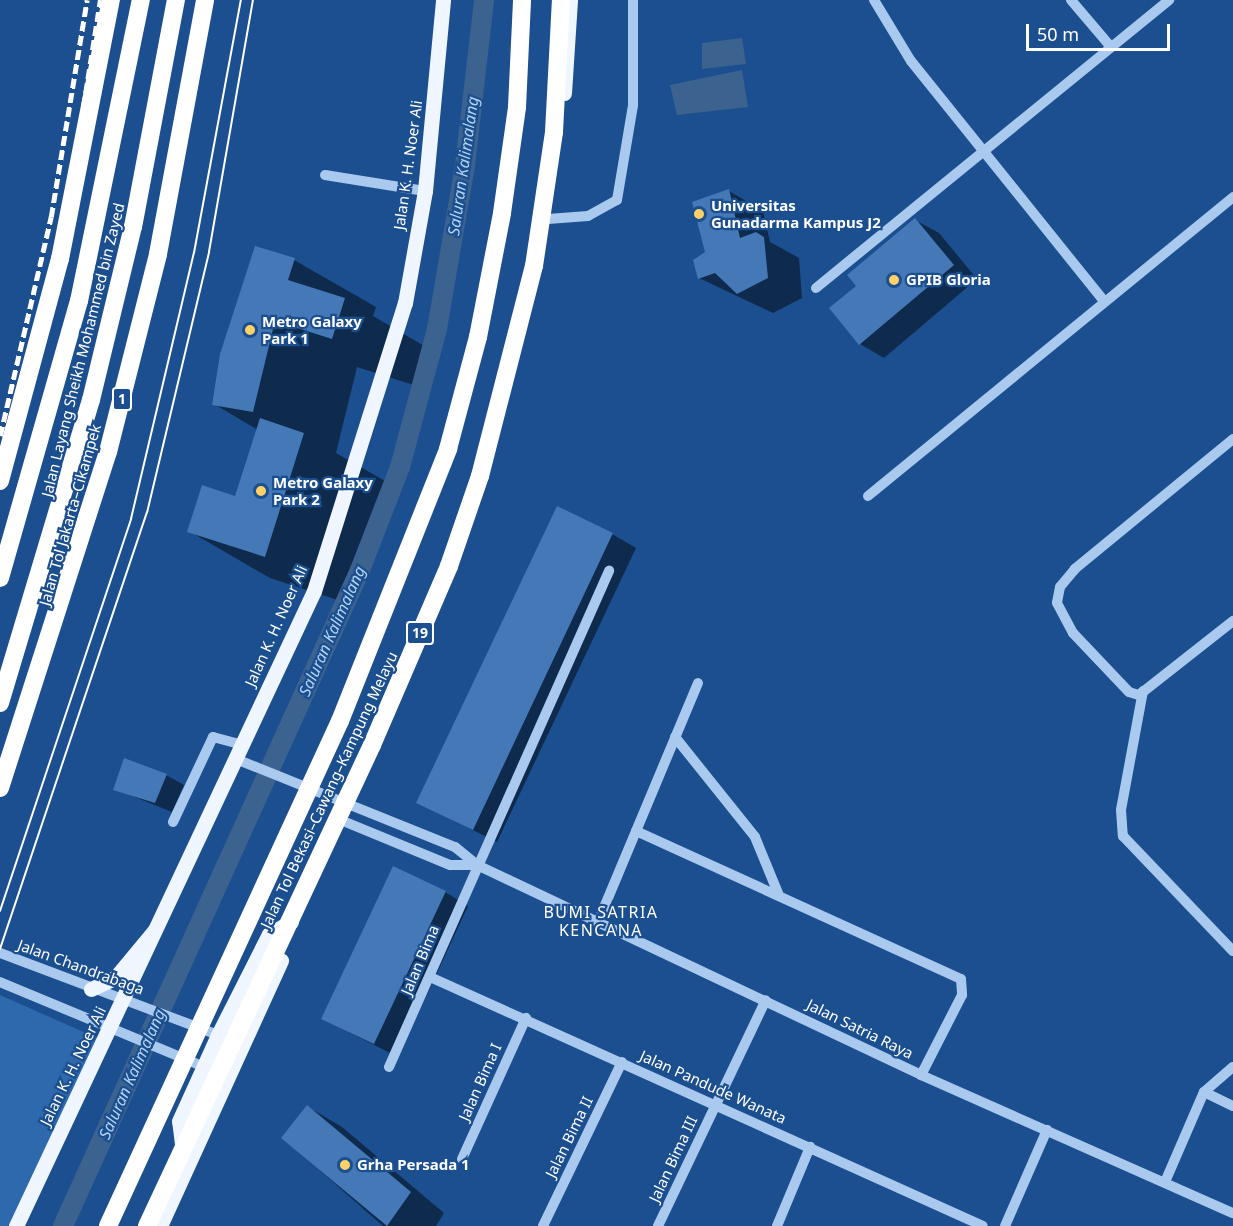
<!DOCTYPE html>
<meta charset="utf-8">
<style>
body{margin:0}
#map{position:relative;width:1233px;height:1226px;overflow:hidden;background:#1b4f8f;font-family:"Noto Sans",sans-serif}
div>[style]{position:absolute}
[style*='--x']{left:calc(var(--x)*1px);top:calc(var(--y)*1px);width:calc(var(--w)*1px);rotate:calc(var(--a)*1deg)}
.green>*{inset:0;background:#2e69ad}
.water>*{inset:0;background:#3c6290}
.shadow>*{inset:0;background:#0007}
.canal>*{height:20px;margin:-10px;padding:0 10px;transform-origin:10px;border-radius:10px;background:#3c6290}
.building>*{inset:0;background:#4478b7}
.minor>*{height:10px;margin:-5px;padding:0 5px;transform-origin:5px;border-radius:5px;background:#a9c9ee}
.major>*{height:15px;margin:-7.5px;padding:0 7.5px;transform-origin:7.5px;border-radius:7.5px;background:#f0f6ff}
.highway>*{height:18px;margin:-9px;padding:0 9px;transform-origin:9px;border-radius:9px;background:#fff}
.tram>*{height:1.5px;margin:-0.75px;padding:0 0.75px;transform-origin:0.75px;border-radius:0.75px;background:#fff}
.rail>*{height:4.5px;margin-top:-2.25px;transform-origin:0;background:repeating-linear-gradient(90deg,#fff 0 10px,transparent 0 14.5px)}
.highway-bridge>*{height:18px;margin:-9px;padding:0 9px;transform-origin:9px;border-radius:9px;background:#fff}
.dots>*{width:16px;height:16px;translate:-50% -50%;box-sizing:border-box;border:3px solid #1b4f8f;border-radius:50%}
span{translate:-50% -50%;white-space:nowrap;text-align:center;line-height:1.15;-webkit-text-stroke:4.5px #1b4f8f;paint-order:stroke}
.shield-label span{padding:2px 4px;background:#1b4f8f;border:2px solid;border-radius:4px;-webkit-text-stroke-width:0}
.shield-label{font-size:14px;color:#fff;font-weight:700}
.street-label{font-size:15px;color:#fff}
.poi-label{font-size:15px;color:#fff;font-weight:700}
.left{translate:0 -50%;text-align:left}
.water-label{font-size:16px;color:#b5d3f5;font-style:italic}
.neighbourhood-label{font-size:16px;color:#fff;letter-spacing:1.5px}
.scale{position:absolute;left:1026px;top:24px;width:144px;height:27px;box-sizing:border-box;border:3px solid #fff;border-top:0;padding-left:8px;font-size:18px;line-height:21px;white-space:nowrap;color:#fff;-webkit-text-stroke:4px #1b4f8f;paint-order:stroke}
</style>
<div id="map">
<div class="green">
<i style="clip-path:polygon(0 995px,104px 1041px,11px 1226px,0 1226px)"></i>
</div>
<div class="water">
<i style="clip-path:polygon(742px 38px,746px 64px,702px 69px,702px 43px)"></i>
<i style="clip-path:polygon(742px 70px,748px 107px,677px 115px,670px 85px)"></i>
</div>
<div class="shadow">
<i style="clip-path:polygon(729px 191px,763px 211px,770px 242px,799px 258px,802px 298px,773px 313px,699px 278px)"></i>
<i style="clip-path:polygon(915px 220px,939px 233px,977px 279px,884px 358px,860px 344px,858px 286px)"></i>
<i style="clip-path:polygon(294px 260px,376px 307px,373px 316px,426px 347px,414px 385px,357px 367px,336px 453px,385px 481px,347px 603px,270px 578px,189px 531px,236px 498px,258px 430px,214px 404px)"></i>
<i style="clip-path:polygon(612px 534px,636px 548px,497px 842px,418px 803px)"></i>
<i style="clip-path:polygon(166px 775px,184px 785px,172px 812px,115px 789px)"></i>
<i style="clip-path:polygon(445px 892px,468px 906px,398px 1057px,323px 1019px)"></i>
<i style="clip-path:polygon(308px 1107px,342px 1127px,444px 1213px,436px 1226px,383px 1226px,283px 1138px)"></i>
</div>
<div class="canal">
<i style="--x:63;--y:1226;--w:720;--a:-65.64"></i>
<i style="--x:360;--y:570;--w:110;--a:-68.8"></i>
<i style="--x:400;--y:467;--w:143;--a:-75"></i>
<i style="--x:437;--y:329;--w:166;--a:-80.3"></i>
<i style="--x:465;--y:165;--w:166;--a:-83.4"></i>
</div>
<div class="building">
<i style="clip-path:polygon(729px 189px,740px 238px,756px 232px,764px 237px,768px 278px,737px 294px,715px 273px,698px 279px,693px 260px,705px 252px,692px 202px)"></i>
<i style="clip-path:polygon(915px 218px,954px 265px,859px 345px,829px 308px,856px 286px,847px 275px)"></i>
<i style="clip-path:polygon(255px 246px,295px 258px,288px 280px,345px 298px,332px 339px,275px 321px,253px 412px,212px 405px,220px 354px)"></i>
<i style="clip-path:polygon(260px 418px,304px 433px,265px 557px,187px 532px,202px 485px,235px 496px)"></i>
<i style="clip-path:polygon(557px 506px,613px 533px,473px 830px,416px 803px)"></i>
<i style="clip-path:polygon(124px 758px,167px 774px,155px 803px,113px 790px)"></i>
<i style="clip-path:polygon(393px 866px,446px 891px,374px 1044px,321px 1019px)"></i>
<i style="clip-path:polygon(307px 1105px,411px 1192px,387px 1226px,281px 1138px)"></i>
</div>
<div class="minor">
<i style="--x:874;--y:0;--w:71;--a:58.8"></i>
<i style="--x:911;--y:61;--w:307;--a:51.2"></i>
<i style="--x:1071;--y:0;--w:62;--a:49.6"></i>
<i style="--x:325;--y:175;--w:101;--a:9.1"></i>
<i style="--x:548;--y:219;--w:40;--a:-4.3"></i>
<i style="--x:588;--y:216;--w:33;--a:-29"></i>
<i style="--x:617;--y:200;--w:96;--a:-80.4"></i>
<i style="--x:633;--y:105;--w:105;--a:-90"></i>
<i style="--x:816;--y:288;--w:456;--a:-39.2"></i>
<i style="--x:1233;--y:439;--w:205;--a:140.6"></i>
<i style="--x:1075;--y:569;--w:23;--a:130"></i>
<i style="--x:1060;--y:587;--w:16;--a:101"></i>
<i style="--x:1057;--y:603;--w:34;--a:62"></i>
<i style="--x:1073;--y:633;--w:81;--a:46.5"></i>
<i style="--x:1129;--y:692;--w:10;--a:17"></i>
<i style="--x:1139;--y:695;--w:120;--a:-38.2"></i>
<i style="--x:868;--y:496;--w:472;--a:-39.3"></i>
<i style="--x:1143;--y:691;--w:121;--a:100.5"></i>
<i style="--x:1121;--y:810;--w:26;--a:86"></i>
<i style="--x:1123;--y:836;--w:159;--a:46.3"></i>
<i style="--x:675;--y:737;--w:128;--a:51.3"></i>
<i style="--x:755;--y:837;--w:61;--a:67.7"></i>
<i style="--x:236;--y:759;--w:236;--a:21.9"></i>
<i style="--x:455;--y:847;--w:28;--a:39"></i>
<i style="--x:477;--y:865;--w:491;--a:25.3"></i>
<i style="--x:921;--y:1075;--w:341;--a:23.9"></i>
<i style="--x:343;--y:821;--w:116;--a:22.4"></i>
<i style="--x:450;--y:865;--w:27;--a:0"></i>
<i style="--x:173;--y:822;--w:94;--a:-64.8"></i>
<i style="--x:213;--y:737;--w:30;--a:15"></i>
<i style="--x:636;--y:831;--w:357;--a:24.5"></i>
<i style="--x:961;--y:979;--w:16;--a:86"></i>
<i style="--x:962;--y:995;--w:90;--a:117.1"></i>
<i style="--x:598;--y:922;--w:259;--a:-67.3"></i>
<i style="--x:0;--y:953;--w:233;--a:20.6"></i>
<i style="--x:430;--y:977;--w:606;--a:24.24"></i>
<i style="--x:0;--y:982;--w:221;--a:22.6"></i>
<i style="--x:389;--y:1067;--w:543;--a:-66.08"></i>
<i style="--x:1204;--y:1092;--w:32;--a:26"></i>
<i style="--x:462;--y:1159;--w:155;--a:-65.6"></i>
<i style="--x:1165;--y:1182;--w:98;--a:-66.6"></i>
<i style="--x:1204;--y:1092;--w:38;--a:-41"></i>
<i style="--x:543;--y:1226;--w:182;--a:-64.3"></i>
<i style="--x:658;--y:1226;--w:250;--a:-64.5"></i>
<i style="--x:777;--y:1226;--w:86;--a:-67.3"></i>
<i style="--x:1005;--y:1226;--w:105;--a:-66.4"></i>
</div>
<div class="major">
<i style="--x:564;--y:93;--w:93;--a:-86.3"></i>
<i style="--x:91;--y:989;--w:26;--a:-25"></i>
<i style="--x:115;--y:978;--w:61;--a:-50.3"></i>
<i style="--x:183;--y:1152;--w:31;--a:-97"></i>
<i style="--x:179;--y:1121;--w:94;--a:-65.6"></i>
<i style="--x:218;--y:1035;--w:113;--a:-63.2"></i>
<i style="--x:269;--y:934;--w:25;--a:-29"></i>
<i style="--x:16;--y:1226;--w:701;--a:-64.86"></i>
<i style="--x:314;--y:591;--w:302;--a:-72.5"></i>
<i style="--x:405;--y:303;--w:114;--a:-79.9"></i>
<i style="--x:425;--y:191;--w:192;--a:-84.6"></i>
<i style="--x:160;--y:1226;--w:292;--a:-65.5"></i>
</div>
<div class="highway">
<i style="--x:0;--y:481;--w:230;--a:-74.9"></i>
<i style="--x:60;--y:259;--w:264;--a:-78.9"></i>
<i style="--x:0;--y:578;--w:288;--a:-74.1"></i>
<i style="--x:79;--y:301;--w:307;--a:-78.4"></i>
<i style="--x:0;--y:703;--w:316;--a:-73.3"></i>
<i style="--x:91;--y:400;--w:178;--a:-76.4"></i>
<i style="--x:133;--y:227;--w:231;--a:-79.3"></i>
<i style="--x:0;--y:788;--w:353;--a:-72.2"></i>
<i style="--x:108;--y:452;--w:204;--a:-75.8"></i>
<i style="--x:158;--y:254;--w:258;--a:-79.5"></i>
</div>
<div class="tram">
<i style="--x:0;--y:911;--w:413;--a:-71.5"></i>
<i style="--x:131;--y:519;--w:273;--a:-76.7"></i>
<i style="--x:194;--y:253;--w:257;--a:-79.5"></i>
<i style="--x:0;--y:949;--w:460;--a:-71.4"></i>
<i style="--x:147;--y:513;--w:268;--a:-76.6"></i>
<i style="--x:209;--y:252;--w:256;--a:-80.1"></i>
</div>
<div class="rail">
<i style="--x:0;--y:436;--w:225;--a:-76.9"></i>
<i style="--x:51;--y:217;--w:220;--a:-80.6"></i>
<i style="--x:0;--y:483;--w:66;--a:-72.4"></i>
<i style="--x:20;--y:420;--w:203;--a:-77.2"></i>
<i style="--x:65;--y:222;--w:225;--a:-81"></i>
</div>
<div class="highway-bridge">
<i style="--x:108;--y:1226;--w:556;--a:-65.33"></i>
<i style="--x:340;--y:721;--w:293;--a:-68.3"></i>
<i style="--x:448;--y:449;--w:116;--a:-75"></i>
<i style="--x:478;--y:337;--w:126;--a:-79"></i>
<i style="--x:502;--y:213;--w:107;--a:-81.9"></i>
<i style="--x:517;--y:107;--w:107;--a:-87.3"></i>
<i style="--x:147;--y:1226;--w:531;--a:-64.93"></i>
<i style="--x:372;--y:745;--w:195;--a:-66.7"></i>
<i style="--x:449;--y:566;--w:95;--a:-71"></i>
<i style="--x:480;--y:476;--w:217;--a:-75.6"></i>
<i style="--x:534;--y:266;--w:135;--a:-81.5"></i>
<i style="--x:554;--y:132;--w:132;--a:-87"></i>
</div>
<div class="dots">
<i style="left:699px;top:214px;background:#ffd166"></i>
<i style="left:894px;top:280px;background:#ffd166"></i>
<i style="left:250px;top:330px;background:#ffd166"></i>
<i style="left:261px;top:491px;background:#ffd166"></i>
<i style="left:345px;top:1165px;background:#ffd166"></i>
</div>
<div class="shield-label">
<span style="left:122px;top:399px">1</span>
<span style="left:420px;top:633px">19</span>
</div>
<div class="street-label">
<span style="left:408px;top:165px;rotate:-82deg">Jalan K. H. Noer Ali</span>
<span style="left:83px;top:350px;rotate:-76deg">Jalan Layang Sheikh Mohammed bin Zayed</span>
<span style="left:70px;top:515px;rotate:-74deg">Jalan Tol Jakarta–Cikampek</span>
<span style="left:276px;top:626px;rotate:-66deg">Jalan K. H. Noer Ali</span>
<span style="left:329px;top:790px;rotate:-65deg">Jalan Tol Bekasi–Cawang–Kampung Melayu</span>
<span style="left:420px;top:960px;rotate:-67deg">Jalan Bima</span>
<span style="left:81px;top:967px;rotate:20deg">Jalan Chandrabaga</span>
<span style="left:860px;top:1029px;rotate:26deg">Jalan Satria Raya</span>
<span style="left:73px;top:1066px;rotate:-64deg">Jalan K. H. Noer Ali</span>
<span style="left:480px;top:1082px;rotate:-66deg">Jalan Bima I</span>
<span style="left:713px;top:1087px;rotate:24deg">Jalan Pandude Wanata</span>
<span style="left:569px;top:1137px;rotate:-64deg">Jalan Bima II</span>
<span style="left:673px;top:1159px;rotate:-65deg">Jalan Bima III</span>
</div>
<div class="poi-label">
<span class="left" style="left:711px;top:214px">Universitas<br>Gunadarma Kampus J2</span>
<span class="left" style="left:906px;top:280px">GPIB Gloria</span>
<span class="left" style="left:262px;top:330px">Metro Galaxy<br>Park 1</span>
<span class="left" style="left:273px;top:491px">Metro Galaxy<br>Park 2</span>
<span class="left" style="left:357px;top:1165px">Grha Persada 1</span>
</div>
<div class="water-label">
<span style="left:463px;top:166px;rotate:-82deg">Saluran Kalimalang</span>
<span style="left:332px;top:631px;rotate:-66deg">Saluran Kalimalang</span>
<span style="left:132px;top:1074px;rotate:-66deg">Saluran Kalimalang</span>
</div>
<div class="neighbourhood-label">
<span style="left:601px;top:921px">BUMI SATRIA<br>KENCANA</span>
</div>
<div class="scale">50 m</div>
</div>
